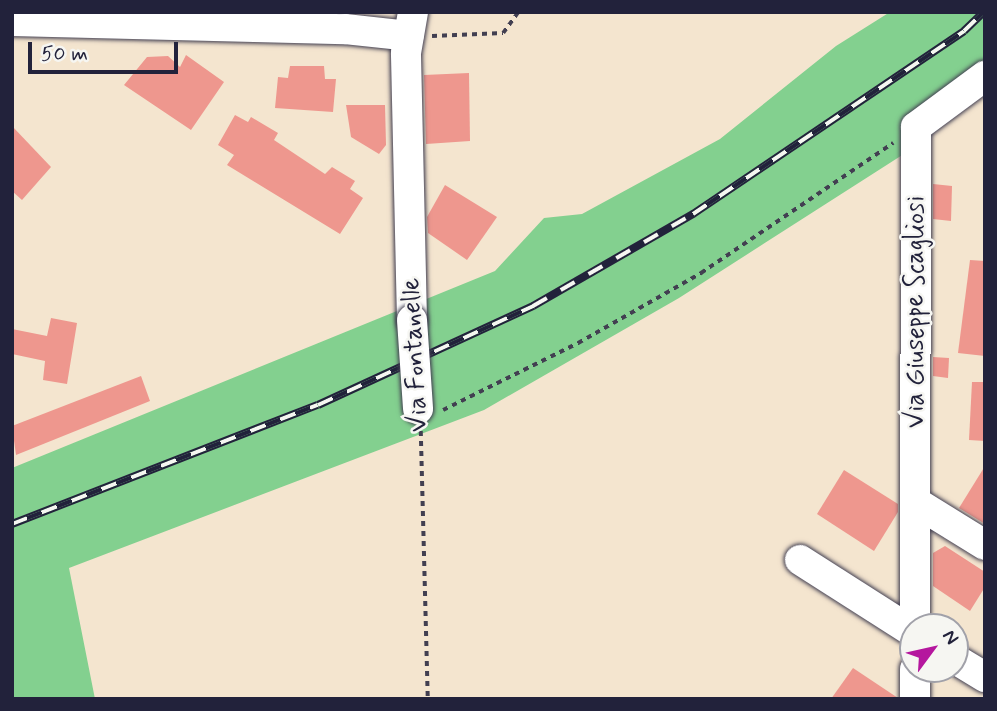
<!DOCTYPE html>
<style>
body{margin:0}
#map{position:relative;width:997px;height:711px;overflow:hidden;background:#f4e5cf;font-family:Mynerve,sans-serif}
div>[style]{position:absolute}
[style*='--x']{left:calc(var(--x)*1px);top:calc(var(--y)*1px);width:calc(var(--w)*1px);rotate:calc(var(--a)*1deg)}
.green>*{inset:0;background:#83d08f}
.building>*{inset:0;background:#ee978e}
.path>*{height:3.5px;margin-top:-1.75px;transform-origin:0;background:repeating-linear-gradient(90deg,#423f51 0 5px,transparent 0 10px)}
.roads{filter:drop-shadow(0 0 2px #423f51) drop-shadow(0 0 2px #423f51)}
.minor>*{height:30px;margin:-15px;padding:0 15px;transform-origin:15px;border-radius:15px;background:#fff}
.rail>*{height:8px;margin-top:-4px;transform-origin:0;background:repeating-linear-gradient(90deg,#f6f6f2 0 16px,#22223b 0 32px);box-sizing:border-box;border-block:2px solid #22223b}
.bridges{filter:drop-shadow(0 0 2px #423f51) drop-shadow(0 0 2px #423f51)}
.minor-bridge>*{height:30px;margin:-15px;padding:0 15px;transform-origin:15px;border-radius:15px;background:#fff}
span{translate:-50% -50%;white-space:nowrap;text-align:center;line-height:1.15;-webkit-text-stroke:5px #f6f6f2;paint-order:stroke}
.street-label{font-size:26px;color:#22223b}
.frame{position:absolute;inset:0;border:14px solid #22223b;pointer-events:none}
.north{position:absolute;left:899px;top:613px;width:70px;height:70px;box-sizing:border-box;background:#f6f6f2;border:2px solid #a1a1a9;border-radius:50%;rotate:57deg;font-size:19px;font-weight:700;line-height:28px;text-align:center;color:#22223b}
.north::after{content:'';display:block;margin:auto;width:24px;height:32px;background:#b5179e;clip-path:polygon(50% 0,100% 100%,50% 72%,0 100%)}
.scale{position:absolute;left:28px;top:42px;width:150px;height:32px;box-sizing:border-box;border:4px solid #22223b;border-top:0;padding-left:9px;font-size:21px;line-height:24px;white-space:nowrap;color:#22223b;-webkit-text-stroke:5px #f6f6f2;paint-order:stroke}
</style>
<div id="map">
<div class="green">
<i style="clip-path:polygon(890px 12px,985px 12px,985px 91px,907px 152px,679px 298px,484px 410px,69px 568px,95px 699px,12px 699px,12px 468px,495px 271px,544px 218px,582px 214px,720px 139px,836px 46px)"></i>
</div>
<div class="building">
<i style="clip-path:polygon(186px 55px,224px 82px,191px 130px,124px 85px,147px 57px,168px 56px,180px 67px)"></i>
<i style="clip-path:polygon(290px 66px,324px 66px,325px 79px,336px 79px,333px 112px,275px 108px,278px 77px,288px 78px)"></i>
<i style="clip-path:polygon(469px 73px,470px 141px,426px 144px,424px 75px)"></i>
<i style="clip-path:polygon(346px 105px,385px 105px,386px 145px,379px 154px,351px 137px)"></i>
<i style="clip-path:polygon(235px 115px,248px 122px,251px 117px,278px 133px,274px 140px,325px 174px,332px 167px,355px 181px,350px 189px,363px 198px,340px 234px,227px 165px,234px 155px,218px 145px)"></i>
<i style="clip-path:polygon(12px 126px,51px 167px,22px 200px,12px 191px)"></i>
<i style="clip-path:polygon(933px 184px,952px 186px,951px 221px,933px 219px)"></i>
<i style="clip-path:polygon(445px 185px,497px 217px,467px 260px,428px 233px,427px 217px)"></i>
<i style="clip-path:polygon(970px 260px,985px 261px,985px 356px,958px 353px)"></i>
<i style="clip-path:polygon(51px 318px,77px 323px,67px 384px,43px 380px,45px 361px,12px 354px,12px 329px,47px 336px)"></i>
<i style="clip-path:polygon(933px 357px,949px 358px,948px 378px,933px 376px)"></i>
<i style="clip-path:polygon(141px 376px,150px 401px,16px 455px,12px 426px)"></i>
<i style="clip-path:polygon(972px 382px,985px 382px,985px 441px,969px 440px)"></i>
<i style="clip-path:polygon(985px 466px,985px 524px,959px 508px)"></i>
<i style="clip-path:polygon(844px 470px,898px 504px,898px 512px,874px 551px,817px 514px)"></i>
<i style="clip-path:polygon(945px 546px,985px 572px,985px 587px,970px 611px,933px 586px,933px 553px)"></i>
<i style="clip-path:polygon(853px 668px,898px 698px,898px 699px,831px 699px)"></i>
</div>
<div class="path">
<i style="--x:432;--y:36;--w:71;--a:-2.4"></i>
<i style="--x:503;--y:33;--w:26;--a:-54"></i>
<i style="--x:443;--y:410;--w:151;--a:-26.4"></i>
<i style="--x:578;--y:343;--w:142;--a:-29.6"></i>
<i style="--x:701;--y:273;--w:232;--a:-34.1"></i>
<i style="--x:421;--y:431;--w:268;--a:88.5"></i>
</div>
<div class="roads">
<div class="minor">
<i style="--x:12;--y:21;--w:333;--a:1.4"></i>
<i style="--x:345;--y:29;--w:64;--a:6.2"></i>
<i style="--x:412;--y:320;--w:267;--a:-91.3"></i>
<i style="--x:406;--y:53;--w:42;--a:-80.3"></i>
<i style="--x:917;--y:503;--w:80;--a:31.7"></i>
<i style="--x:800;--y:560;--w:134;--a:32.5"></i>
<i style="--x:915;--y:627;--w:500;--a:-89.89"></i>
<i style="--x:916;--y:127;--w:86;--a:-36.5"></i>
<i style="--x:955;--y:659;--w:35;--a:31"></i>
<i style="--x:915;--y:699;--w:30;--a:-90"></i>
</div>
</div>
<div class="rail">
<i style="--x:12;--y:524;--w:328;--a:-21.3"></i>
<i style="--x:318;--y:405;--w:237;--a:-24.7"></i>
<i style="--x:533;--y:306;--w:185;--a:-29.9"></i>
<i style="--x:693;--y:214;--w:327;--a:-34"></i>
<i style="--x:964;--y:31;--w:28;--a:-44"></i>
</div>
<div class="bridges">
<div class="minor-bridge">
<i style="--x:412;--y:320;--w:89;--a:86.1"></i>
</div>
</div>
<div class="street-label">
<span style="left:917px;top:312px;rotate:-90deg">Via Giuseppe Scagliosi</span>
<span style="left:416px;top:355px;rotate:-93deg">Via Fontanelle</span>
</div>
<div class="frame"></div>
<div class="north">N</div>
<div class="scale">50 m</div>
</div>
